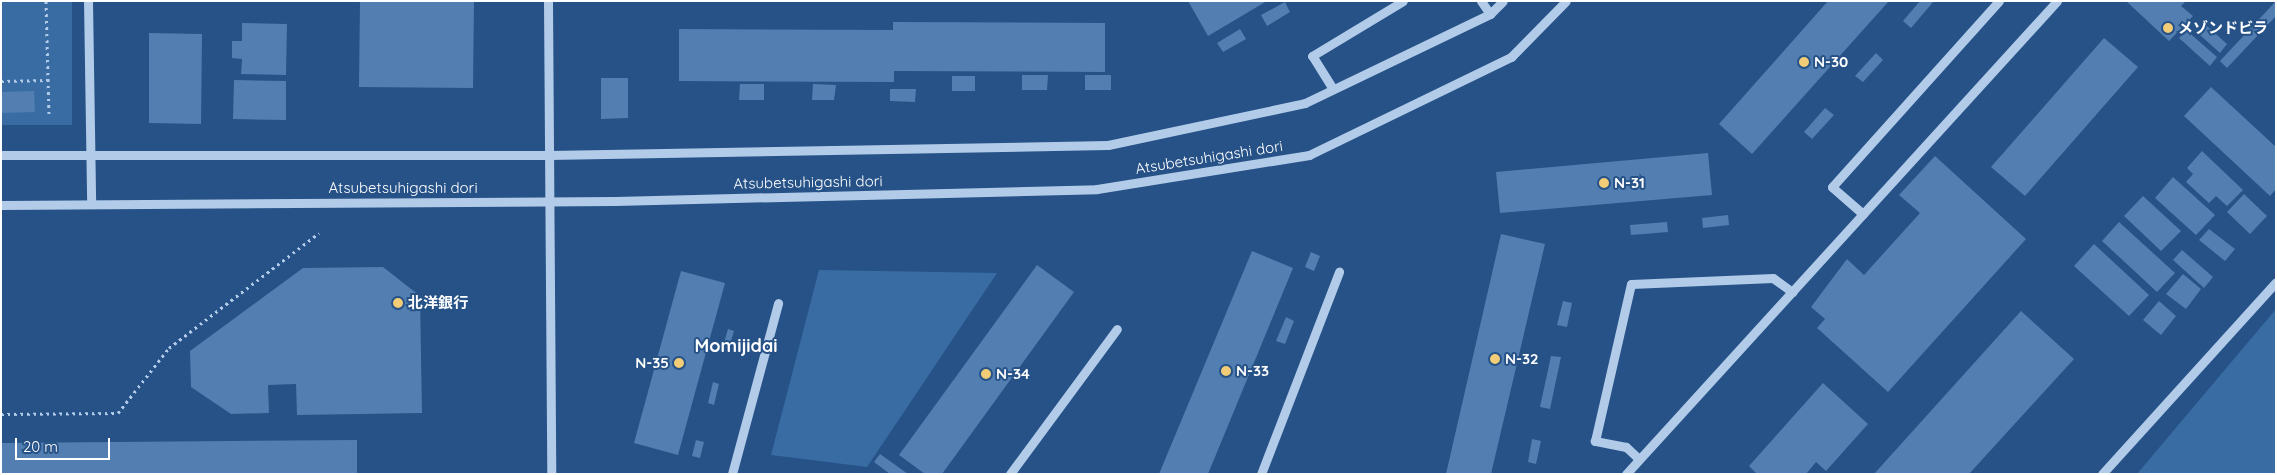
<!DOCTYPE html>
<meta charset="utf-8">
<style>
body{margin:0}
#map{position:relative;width:2277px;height:475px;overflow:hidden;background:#265287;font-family:Quicksand,"Noto Sans JP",sans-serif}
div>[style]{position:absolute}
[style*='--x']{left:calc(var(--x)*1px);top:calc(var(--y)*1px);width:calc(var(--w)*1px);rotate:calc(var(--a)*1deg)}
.green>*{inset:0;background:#3a6ca4}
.building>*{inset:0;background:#527eb1}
.path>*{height:3px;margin-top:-1.5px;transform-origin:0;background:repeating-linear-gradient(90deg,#b1cbe9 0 2.5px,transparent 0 6.5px)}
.minor>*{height:9px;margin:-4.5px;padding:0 4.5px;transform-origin:4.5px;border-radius:4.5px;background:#b1cbe9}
.dots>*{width:14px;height:14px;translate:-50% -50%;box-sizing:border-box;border:2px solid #265287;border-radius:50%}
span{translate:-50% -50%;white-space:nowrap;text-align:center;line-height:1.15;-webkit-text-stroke:4px #265287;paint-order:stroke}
.poi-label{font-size:15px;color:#fff;font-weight:700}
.left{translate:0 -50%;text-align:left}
.right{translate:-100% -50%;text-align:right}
.street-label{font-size:15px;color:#fff}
.quarter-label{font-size:18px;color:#fff;font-weight:700}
.frame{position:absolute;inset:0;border:2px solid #fff;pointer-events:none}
.scale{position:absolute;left:15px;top:438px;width:95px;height:22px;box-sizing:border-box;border:2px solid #fff;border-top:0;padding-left:6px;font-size:15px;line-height:18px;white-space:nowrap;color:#fff;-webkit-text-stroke:4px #265287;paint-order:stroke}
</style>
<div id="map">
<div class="green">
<i style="clip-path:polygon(1px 1px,72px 1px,72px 125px,1px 125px)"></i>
<i style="clip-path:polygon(819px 270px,997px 273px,867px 467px,771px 455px)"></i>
<i style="clip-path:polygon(2276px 309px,2276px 474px,2137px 474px)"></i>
</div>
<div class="building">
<i style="clip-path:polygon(360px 1px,474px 1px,473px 88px,359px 87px)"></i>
<i style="clip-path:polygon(1188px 1px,1267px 1px,1208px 36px)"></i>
<i style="clip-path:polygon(1828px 1px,1889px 1px,1752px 154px,1719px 124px)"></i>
<i style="clip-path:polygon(1920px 1px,1934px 1px,1911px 28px,1903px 21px)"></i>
<i style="clip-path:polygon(2126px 1px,2186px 1px,2181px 6px,2193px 16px,2169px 41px)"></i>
<i style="clip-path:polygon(2276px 1px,2276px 16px,2227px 68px,2220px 61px)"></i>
<i style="clip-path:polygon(1285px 2px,1290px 12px,1267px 26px,1261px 15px)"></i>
<i style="clip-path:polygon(893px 22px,1105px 23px,1105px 72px,894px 71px,894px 82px,679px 81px,679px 29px,893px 30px)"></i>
<i style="clip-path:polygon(242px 23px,287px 24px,286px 75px,241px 74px,242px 59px,232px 58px,232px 41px,242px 41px)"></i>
<i style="clip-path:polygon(2207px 26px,2227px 44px,2220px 53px,2200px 35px)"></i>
<i style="clip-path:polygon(1240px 29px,1246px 39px,1223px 52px,1217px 43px)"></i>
<i style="clip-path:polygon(2186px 30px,2217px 57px,2210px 66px,2179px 38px)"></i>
<i style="clip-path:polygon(149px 33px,202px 34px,201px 124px,149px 123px)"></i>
<i style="clip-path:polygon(2104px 38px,2138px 67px,2025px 196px,1991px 167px)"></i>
<i style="clip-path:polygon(1876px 53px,1883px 60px,1863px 82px,1855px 76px)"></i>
<i style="clip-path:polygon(1022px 75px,1048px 75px,1047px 90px,1022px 90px)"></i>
<i style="clip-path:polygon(1085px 75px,1111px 75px,1111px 90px,1085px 90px)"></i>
<i style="clip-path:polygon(952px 76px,975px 76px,975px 91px,952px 91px)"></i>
<i style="clip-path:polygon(601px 78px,628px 78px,628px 118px,601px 119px)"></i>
<i style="clip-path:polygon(234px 80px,286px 81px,286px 120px,233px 119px)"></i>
<i style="clip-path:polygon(740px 84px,764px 84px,764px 100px,739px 100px)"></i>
<i style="clip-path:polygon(813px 84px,836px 85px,834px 100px,812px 100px)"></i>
<i style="clip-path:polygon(2211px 87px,2276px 147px,2276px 189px,2270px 196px,2184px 116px)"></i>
<i style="clip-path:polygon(890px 89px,916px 89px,915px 102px,890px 101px)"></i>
<i style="clip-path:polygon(34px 91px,35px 112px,2px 113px,1px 92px)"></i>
<i style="clip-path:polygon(1825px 108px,1834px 115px,1812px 139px,1804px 132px)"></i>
<i style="clip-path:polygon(2202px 151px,2243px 190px,2227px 206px,2216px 196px,2209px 203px,2186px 182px,2193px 174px,2187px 168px)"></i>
<i style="clip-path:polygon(1708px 153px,1712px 195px,1500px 213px,1496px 172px)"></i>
<i style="clip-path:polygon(1935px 156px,2026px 239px,1888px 392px,1817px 328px,1825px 319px,1811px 307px,1847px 259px,1864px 275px,1920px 213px,1899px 195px)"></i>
<i style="clip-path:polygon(2173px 177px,2215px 215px,2196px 235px,2155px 198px)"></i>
<i style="clip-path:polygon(2244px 194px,2267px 216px,2250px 234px,2227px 212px)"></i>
<i style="clip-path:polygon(2143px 196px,2181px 231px,2161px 251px,2124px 216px)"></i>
<i style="clip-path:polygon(1728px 215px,1729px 225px,1703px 228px,1702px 218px)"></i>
<i style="clip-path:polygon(1667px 222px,1668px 232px,1631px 235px,1630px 225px)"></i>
<i style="clip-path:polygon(2119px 222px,2175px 273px,2157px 292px,2102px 241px)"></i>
<i style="clip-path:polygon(2209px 229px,2235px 249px,2225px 261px,2199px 240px)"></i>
<i style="clip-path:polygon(1501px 234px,1545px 244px,1491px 474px,1446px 474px)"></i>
<i style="clip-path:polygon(2094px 244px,2149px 295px,2129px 316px,2074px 266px)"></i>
<i style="clip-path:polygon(2182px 250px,2213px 277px,2204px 288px,2173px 260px)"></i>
<i style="clip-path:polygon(1252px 251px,1293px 268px,1208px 474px,1159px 474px)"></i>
<i style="clip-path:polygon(1311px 252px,1320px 256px,1314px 271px,1305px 267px)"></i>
<i style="clip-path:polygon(1037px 265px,1074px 292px,942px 474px,925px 474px,899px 455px)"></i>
<i style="clip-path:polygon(383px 267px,420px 296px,422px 413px,297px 415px,296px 384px,268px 385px,269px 413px,231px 414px,191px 387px,190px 351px,303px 268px)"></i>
<i style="clip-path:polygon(681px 271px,725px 283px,678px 455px,634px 443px)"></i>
<i style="clip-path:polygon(2183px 274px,2201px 289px,2186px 309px,2166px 294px)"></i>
<i style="clip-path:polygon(1563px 301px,1572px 303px,1567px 327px,1557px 325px)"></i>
<i style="clip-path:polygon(2159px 301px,2176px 316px,2161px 335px,2143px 320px)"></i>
<i style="clip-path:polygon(2021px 311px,2074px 359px,1969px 474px,1874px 474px)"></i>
<i style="clip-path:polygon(1286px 317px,1294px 321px,1285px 344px,1276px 341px)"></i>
<i style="clip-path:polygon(728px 329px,734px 331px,729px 347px,723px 346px)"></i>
<i style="clip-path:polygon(1551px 356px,1561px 357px,1550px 409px,1540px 407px)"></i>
<i style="clip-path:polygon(713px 382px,719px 384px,714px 405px,708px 403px)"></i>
<i style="clip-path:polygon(1823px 383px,1868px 424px,1826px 471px,1816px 462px,1806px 474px,1757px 474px,1749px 466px)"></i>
<i style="clip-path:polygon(1532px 439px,1541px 441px,1536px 464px,1528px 462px)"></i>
<i style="clip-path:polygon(357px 440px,357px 474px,1px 474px,1px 443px)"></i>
<i style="clip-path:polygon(696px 440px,704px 442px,700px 458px,692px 456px)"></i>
<i style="clip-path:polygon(880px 454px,908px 474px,890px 474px,874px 462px)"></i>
</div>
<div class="path">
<i style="--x:46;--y:1;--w:113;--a:88.5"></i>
<i style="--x:1;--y:81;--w:47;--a:-1.2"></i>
<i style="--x:1;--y:414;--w:117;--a:-0.5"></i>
<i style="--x:118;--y:413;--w:83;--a:-51.9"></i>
<i style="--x:169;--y:348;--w:189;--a:-37.5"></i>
</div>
<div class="minor">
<i style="--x:88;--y:1;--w:202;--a:89.1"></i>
<i style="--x:548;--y:1;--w:473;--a:89.6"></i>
<i style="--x:1481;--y:1;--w:16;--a:55"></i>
<i style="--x:1333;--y:89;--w:39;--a:-122"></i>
<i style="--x:1312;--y:56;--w:106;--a:-31.1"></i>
<i style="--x:1;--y:155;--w:548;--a:0"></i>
<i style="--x:549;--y:155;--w:559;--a:-1.02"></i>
<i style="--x:1108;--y:145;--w:201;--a:-12"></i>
<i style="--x:1305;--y:103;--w:205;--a:-25.7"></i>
<i style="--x:1490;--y:14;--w:18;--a:-45"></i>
<i style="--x:1;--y:205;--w:614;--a:-0.37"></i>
<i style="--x:615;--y:201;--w:482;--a:-1.4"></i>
<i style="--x:1097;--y:189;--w:215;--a:-9.1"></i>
<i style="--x:1309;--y:155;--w:225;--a:-25.9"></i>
<i style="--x:1511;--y:57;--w:78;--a:-45.5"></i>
<i style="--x:1863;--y:214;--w:41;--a:-138.9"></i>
<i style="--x:1832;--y:187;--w:250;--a:-48.1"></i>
<i style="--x:1639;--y:459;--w:18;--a:-137"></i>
<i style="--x:1626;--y:447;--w:32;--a:-169"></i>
<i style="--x:1595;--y:441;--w:161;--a:-77.1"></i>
<i style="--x:1631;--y:284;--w:142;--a:-2.4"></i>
<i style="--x:1773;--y:278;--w:24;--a:36"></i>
<i style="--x:732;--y:474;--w:177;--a:-74.9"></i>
<i style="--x:1010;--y:474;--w:180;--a:-53.6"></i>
<i style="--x:1261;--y:474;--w:217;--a:-68.9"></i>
<i style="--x:1626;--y:474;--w:640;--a:-47.66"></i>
<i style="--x:2102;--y:474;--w:259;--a:-47.8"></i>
</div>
<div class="dots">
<i style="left:2168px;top:28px;background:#f2cc76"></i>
<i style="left:1804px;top:62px;background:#f2cc76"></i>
<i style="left:1604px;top:183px;background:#f2cc76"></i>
<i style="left:398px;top:303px;background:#f2cc76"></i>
<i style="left:1495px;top:359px;background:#f2cc76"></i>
<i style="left:679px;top:363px;background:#f2cc76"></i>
<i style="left:1226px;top:371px;background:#f2cc76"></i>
<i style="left:986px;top:374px;background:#f2cc76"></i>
</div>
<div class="poi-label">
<span class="left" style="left:2178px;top:28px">メゾンドビラ</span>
<span class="left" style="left:1814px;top:62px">N-30</span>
<span class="left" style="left:1614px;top:183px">N-31</span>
<span class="left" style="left:408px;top:303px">北洋銀行</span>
<span class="left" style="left:1505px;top:359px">N-32</span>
<span class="right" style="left:669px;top:363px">N-35</span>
<span class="left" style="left:1236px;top:371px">N-33</span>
<span class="left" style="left:996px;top:374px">N-34</span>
</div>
<div class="street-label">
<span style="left:1209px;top:157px;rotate:-9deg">Atsubetsuhigashi dori</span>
<span style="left:808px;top:182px;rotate:-1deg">Atsubetsuhigashi dori</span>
<span style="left:403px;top:188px">Atsubetsuhigashi dori</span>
</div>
<div class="quarter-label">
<span style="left:736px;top:346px">Momijidai</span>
</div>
<div class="frame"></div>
<div class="scale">20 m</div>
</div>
